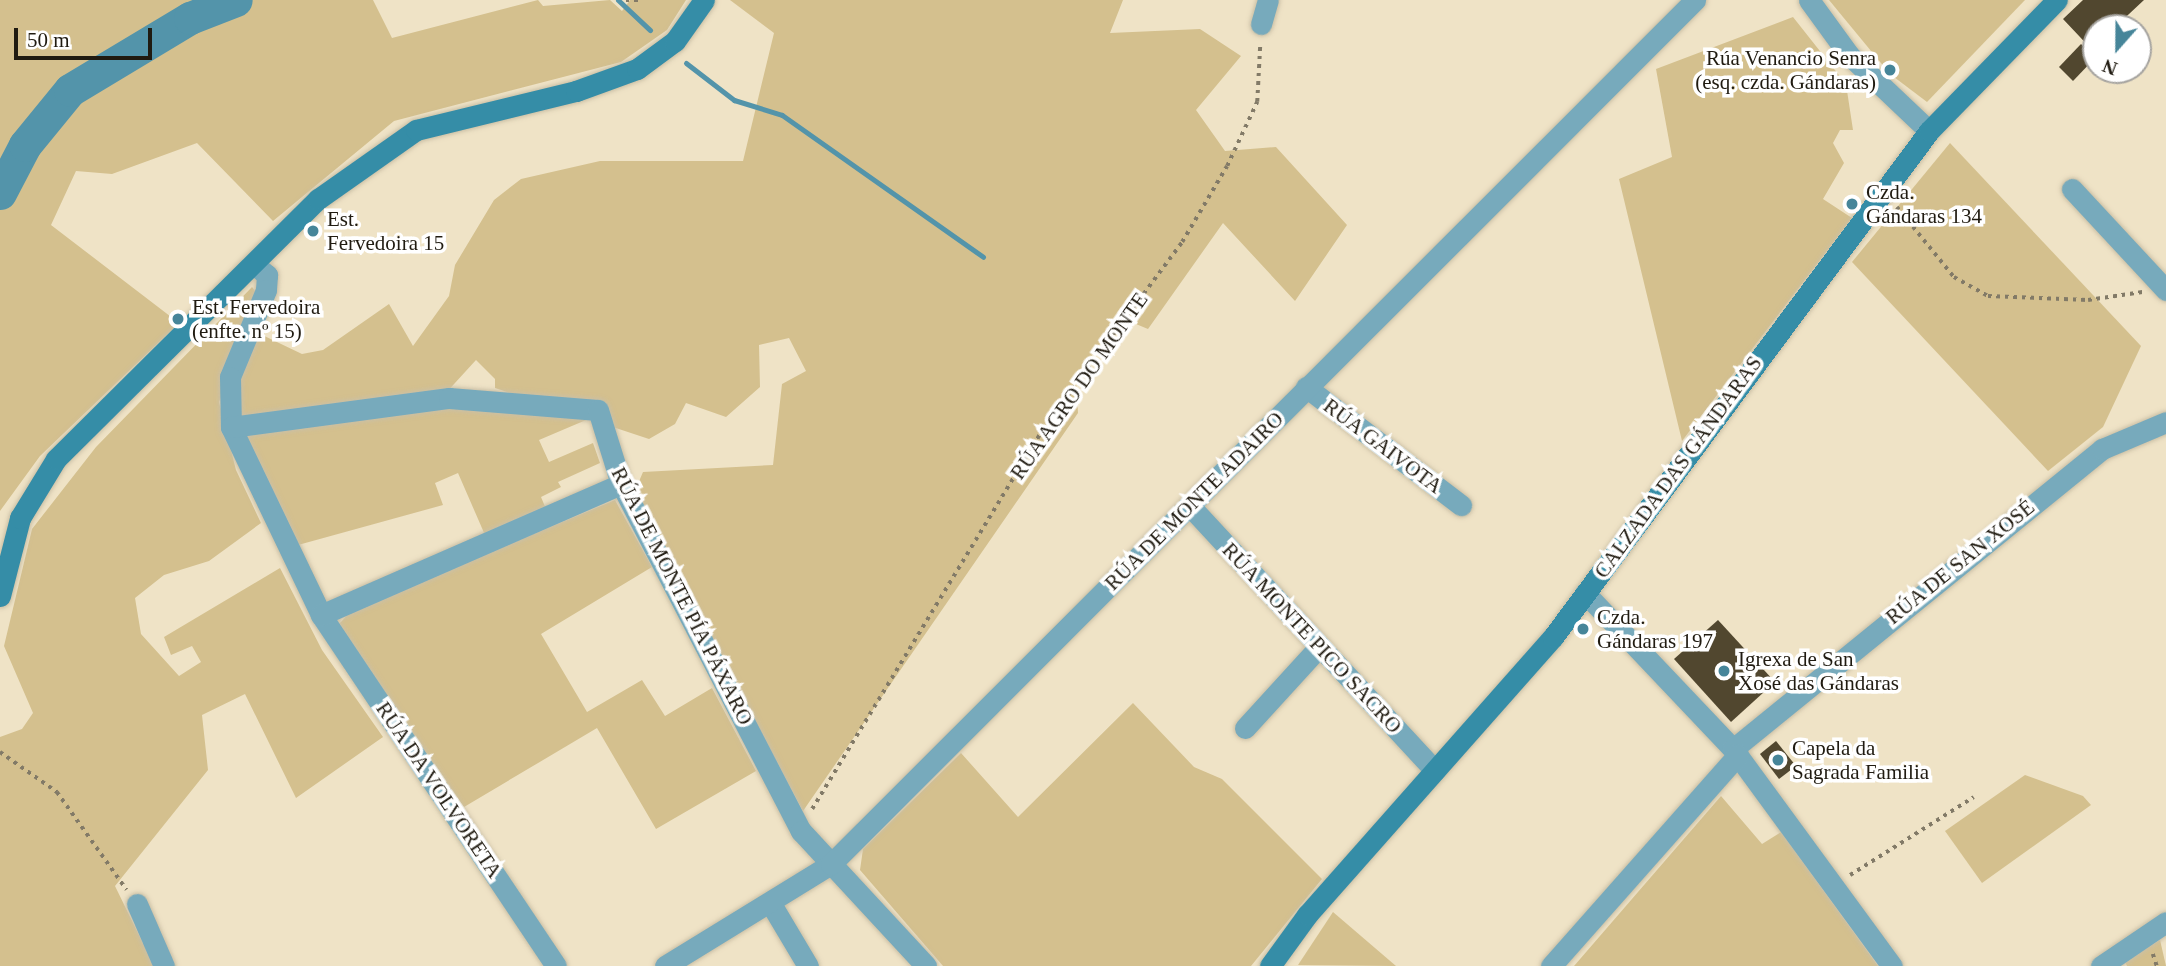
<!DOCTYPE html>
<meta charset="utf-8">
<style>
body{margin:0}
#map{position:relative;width:2166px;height:966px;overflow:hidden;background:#efe3c6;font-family:"Times New Roman",serif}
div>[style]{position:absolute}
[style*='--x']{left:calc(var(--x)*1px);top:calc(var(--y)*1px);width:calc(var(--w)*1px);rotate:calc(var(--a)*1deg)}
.green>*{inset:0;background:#d4c08e}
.stream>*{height:5px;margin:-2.5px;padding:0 2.5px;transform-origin:2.5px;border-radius:2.5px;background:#5394aa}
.river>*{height:33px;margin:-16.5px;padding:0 16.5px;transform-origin:16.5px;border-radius:16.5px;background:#5394aa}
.building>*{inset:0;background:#51472f}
.path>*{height:3.5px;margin-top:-1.75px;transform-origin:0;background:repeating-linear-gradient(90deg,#827a67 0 3.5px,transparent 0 8.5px)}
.roads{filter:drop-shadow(0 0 2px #cabfa5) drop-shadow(0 0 2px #cabfa5)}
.street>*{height:21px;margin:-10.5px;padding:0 10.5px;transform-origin:10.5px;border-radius:10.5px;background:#77aabc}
.secondary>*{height:21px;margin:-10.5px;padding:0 10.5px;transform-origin:10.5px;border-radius:10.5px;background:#358da7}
.dots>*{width:19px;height:19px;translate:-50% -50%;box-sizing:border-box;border:4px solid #fff;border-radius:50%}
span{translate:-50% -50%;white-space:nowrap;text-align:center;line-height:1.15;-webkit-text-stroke:7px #fff;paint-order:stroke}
.poi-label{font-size:21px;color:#201b11}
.right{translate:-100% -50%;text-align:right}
.left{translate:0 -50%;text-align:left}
.street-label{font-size:21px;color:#201b11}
.north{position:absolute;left:2082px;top:14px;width:70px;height:70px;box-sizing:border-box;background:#fff;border:2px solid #a6a4a0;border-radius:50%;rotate:201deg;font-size:19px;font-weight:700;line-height:28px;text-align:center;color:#201b11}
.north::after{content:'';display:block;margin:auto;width:24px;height:32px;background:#468599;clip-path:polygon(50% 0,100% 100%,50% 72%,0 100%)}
.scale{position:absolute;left:14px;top:28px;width:138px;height:32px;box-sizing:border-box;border:4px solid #201b11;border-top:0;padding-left:9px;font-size:21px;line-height:24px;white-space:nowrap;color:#201b11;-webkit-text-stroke:5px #fff;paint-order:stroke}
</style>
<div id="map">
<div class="green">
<i style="clip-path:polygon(0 0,373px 0,392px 38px,538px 0,543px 6px,610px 0,622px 11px,630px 0,686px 0,667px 30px,621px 62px,394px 121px,273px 221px,197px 143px,112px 174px,76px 171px,51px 225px,179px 323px,40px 456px,0 511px)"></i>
<i style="clip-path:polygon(730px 0,1123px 0,1110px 33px,1200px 29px,1241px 56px,1196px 110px,1225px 151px,1276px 147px,1347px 225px,1295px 301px,1223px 223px,1148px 329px,1119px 317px,1076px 379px,1078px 413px,803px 811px,634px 493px,643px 472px,773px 465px,782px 384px,806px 371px,789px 338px,759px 345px,760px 387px,726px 417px,686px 403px,675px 424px,649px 439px,495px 388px,495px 379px,476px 360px,444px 395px,237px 419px,237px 383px,256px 332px,302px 354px,323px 350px,389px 304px,413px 346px,449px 296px,455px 265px,494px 200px,521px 179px,600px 161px,743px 161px,774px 33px)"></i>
<i style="clip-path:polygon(1829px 0,2025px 0,1927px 102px,1890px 74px)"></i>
<i style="clip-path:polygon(1793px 17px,1846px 84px,1853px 130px,1840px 130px,1833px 143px,1844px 163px,1823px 199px,1852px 218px,1682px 441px,1619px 179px,1672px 157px,1656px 69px)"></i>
<i style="clip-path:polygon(1950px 143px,2141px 346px,2103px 427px,2048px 471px,1852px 262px)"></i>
<i style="clip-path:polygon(252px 287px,259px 296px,219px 402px,236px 470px,261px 523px,209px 561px,164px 575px,135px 598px,141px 634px,179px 676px,201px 662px,192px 646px,171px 655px,164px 637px,280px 568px,322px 650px,383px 737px,296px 798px,245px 694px,202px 715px,208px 770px,115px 886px,154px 966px,0 966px,0 737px,22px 729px,33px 713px,4px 646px,32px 529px,96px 447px)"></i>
<i style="clip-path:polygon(463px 403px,581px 411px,586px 420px,539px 440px,549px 462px,593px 443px,600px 463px,558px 482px,561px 487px,541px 497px,546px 509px,485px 535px,458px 473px,435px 483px,443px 505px,298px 545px,243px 434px)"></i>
<i style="clip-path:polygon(615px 500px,652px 567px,541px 634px,587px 712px,642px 680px,665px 716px,712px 688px,756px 771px,656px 829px,597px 728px,464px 807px,342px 638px,340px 623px,352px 610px)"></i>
<i style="clip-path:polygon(1133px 703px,1194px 767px,1222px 779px,1322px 879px,1251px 966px,943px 966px,860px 870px,863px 849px,961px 753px,1018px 817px)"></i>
<i style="clip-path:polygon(2025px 775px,2083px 796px,2091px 805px,1982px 883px,1945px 831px)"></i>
<i style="clip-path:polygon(1721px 796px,1762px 844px,1781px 832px,1878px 966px,1574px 966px)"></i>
<i style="clip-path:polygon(1333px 912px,1396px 966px,1298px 965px)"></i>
<i style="clip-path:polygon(2160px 940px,2166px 966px,2127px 966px,2125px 962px)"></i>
</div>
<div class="stream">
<i style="--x:618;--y:0;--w:44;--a:43.2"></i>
<i style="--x:686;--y:63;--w:61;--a:37.6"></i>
<i style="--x:734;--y:100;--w:50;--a:17.4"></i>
<i style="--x:782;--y:115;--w:246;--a:35.2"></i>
</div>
<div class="river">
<i style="--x:0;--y:193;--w:54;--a:-62.5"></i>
<i style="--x:25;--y:145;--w:71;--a:-50.7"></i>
<i style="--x:70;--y:90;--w:140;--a:-31"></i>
<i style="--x:190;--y:18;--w:49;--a:-21.4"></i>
</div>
<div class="building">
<i style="clip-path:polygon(2083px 0,2144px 0,2114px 28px,2096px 28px,2096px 54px,2063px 19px)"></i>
<i style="clip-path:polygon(2081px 44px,2095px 58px,2073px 81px,2059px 67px)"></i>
<i style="clip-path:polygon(1718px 620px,1775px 682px,1731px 722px,1674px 659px)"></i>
<i style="clip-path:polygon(1776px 741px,1796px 766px,1779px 779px,1760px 754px)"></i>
</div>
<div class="path">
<i style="--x:626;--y:0;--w:17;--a:0"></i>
<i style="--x:1897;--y:207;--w:90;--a:50.8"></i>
<i style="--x:1954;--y:277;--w:39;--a:29"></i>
<i style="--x:1988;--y:296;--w:100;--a:2.3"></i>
<i style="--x:2088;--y:300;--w:55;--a:-8.4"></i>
<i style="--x:0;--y:752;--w:70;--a:35.1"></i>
<i style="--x:57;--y:792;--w:120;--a:54.5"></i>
<i style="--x:812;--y:809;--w:443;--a:-58.7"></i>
<i style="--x:1042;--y:430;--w:234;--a:-53.3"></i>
<i style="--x:1182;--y:242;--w:88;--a:-59.4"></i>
<i style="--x:1227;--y:166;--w:71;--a:-64.9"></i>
<i style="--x:1257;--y:102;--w:58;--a:-87"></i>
<i style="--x:1850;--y:875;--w:146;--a:-32.2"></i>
<i style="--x:2153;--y:954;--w:13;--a:72"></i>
</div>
<div class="roads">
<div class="street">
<i style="--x:1809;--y:0;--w:68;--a:54"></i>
<i style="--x:1849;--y:55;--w:110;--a:43.5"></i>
<i style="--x:1261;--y:24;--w:25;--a:-74"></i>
<i style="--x:2072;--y:189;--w:138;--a:47.1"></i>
<i style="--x:255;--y:265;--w:16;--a:40"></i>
<i style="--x:267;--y:275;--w:15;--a:94"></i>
<i style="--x:266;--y:290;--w:94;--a:112.5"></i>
<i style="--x:230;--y:377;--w:50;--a:88.9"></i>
<i style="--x:231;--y:427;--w:208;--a:64.4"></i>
<i style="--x:321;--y:615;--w:422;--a:56.2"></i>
<i style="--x:1306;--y:387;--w:195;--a:37.3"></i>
<i style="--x:231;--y:427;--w:220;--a:-7.6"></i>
<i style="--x:449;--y:398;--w:149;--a:4.6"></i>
<i style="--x:598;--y:410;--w:77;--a:72.7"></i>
<i style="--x:621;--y:484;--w:391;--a:62.6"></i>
<i style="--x:801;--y:831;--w:184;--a:47.2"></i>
<i style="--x:1189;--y:505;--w:362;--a:47.2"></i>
<i style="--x:1585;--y:593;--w:215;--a:46.5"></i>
<i style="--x:1733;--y:749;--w:269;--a:53.8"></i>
<i style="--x:321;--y:615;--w:327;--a:-23.6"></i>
<i style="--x:1245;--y:728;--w:110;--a:-47.6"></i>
<i style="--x:1733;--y:749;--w:476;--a:-39.1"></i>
<i style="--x:2102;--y:449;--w:69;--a:-22.9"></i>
<i style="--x:137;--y:904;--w:68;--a:66.5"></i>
<i style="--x:771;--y:904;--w:72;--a:59.2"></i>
<i style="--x:665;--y:966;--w:195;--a:-31.6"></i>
<i style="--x:831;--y:864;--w:1222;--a:-45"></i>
<i style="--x:1551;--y:966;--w:282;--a:-48.5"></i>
<i style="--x:2101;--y:966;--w:78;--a:-34.1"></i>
</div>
<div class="secondary">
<i style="--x:0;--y:596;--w:81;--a:-75.6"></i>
<i style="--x:20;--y:518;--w:69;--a:-58.6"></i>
<i style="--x:56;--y:459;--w:369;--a:-44.8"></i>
<i style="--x:318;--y:199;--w:120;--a:-35.1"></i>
<i style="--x:416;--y:130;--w:165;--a:-13.7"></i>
<i style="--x:576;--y:91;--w:65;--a:-19.8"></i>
<i style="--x:637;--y:69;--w:47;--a:-36.4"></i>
<i style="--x:675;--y:41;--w:50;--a:-54.7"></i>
<i style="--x:1270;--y:966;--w:63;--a:-54"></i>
<i style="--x:1307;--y:915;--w:371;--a:-48.5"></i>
<i style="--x:1553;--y:637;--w:630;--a:-53.38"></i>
<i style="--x:1929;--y:131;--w:183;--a:-45.7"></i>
</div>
</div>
<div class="dots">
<i style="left:1890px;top:70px;background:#468599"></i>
<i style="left:1852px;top:204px;background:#468599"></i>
<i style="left:313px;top:231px;background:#468599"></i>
<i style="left:178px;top:319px;background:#468599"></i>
<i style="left:1583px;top:629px;background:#468599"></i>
<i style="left:1724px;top:671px;background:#468599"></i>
<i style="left:1778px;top:760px;background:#468599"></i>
</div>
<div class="poi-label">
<span class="right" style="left:1876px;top:70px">Rúa Venancio Senra<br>(esq. czda. Gándaras)</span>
<span class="left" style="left:1866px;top:204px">Czda.<br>Gándaras 134</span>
<span class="left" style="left:327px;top:231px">Est.<br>Fervedoira 15</span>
<span class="left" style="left:192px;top:319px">Est. Fervedoira<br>(enfte. nº 15)</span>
<span class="left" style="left:1597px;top:629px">Czda.<br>Gándaras 197</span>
<span class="left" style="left:1738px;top:671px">Igrexa de San<br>Xosé das Gándaras</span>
<span class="left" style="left:1792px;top:760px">Capela da<br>Sagrada Familia</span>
</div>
<div class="street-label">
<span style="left:1079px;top:386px;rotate:-55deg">RÚA AGRO DO MONTE</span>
<span style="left:1383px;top:446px;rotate:37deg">RÚA GAIVOTA</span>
<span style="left:1678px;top:467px;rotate:-54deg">CALZADA DAS GÁNDARAS</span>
<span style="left:1194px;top:501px;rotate:-45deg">RÚA DE MONTE ADAIRO</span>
<span style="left:1960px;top:562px;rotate:-39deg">RÚA DE SAN XOSÉ</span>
<span style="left:682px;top:596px;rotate:63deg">RÚA DE MONTE PÍA PÁXARO</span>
<span style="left:1312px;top:638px;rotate:47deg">RÚA MONTE PICO SACRO</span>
<span style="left:439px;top:790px;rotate:56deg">RÚA DA VOLVORETA</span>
</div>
<div class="north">N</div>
<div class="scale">50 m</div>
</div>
